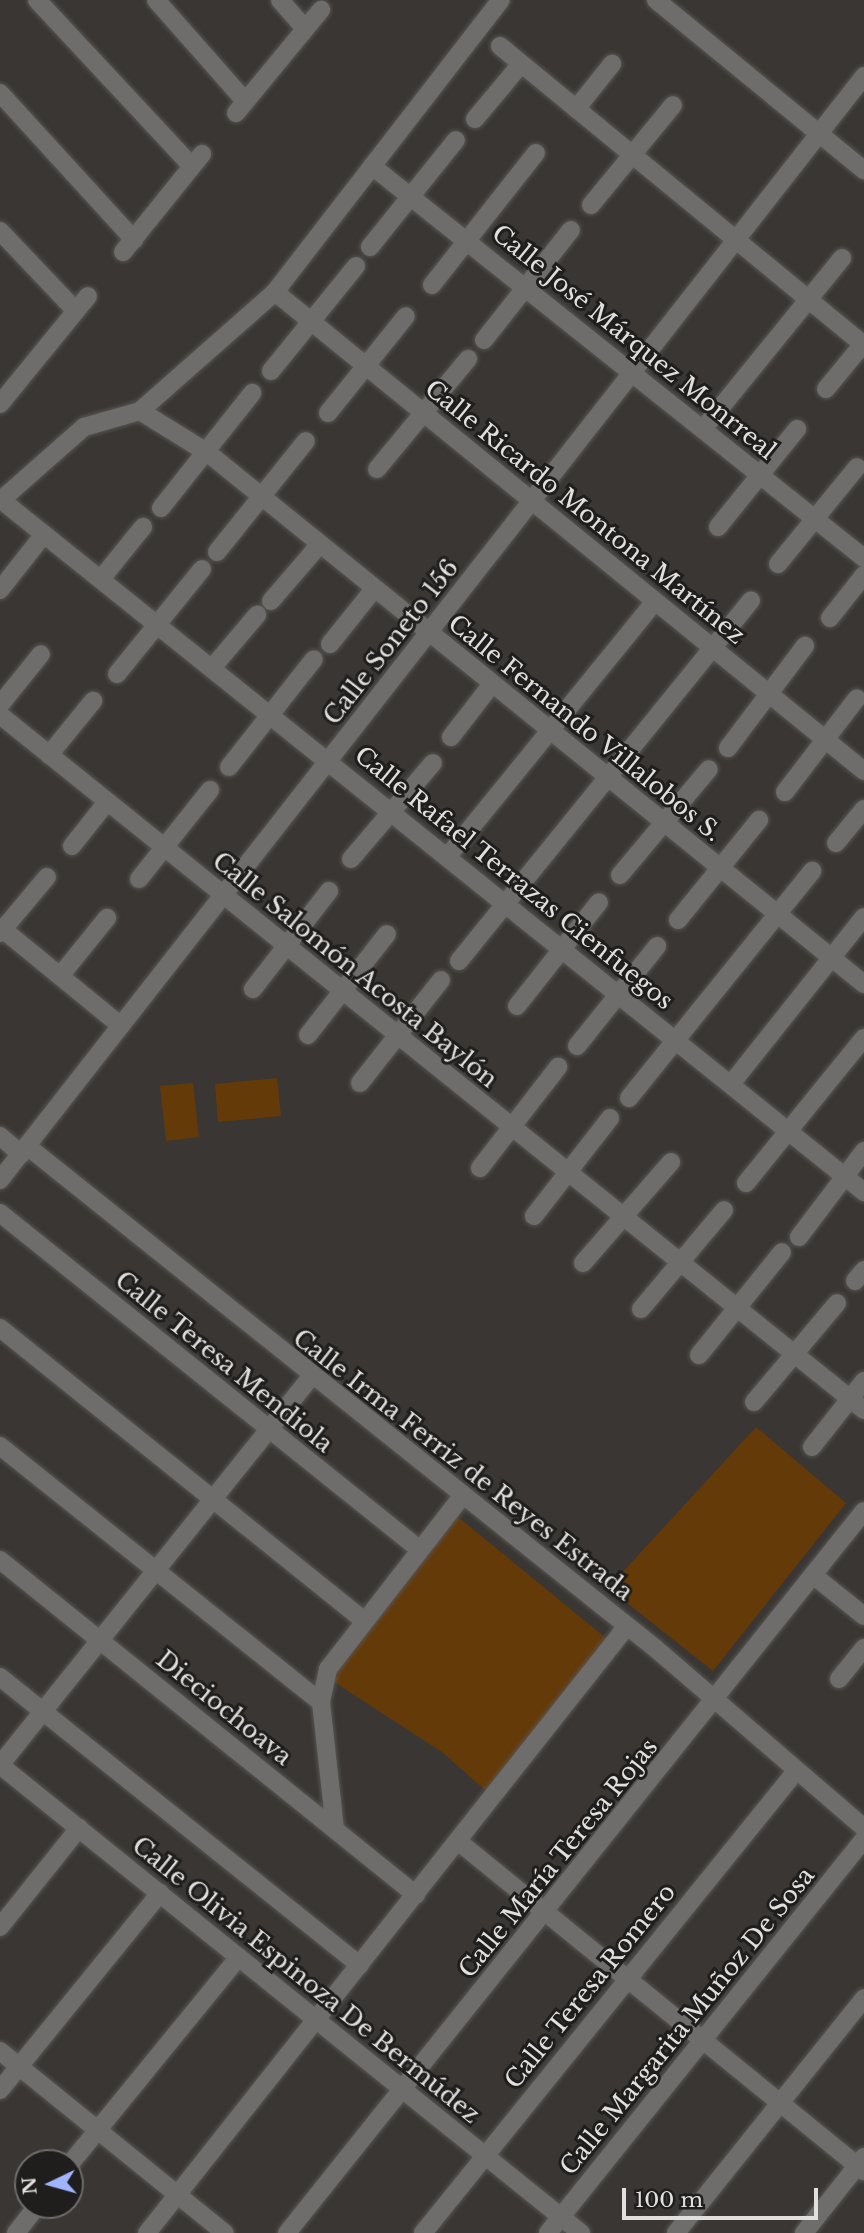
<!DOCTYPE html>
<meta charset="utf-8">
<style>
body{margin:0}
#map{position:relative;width:864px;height:2233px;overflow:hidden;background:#393633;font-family:"Libre Baskerville",serif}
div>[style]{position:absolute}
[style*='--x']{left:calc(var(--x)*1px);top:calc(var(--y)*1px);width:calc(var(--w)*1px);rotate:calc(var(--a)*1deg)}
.green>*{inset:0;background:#653a09}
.roads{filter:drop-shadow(0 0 2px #575552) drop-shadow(0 0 2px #575552)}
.minor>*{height:18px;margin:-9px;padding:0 9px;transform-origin:9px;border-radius:9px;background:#6f6d6c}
span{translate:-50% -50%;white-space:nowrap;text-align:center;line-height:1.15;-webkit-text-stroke:6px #1f1e1d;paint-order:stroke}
.street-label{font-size:24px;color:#e2e0de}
.north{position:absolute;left:14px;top:2149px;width:70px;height:70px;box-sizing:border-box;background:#1f1e1d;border:2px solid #6d6c6a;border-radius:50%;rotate:265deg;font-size:19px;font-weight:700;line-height:28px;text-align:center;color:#e2e0de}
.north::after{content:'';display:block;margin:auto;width:24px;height:32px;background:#a0b3fd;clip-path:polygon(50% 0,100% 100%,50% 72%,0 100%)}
.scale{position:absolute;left:622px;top:2188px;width:196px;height:32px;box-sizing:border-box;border:4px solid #e2e0de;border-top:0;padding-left:9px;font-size:21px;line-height:24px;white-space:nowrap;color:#e2e0de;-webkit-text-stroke:5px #1f1e1d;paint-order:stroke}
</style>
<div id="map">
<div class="green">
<i style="clip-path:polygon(277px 1078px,281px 1116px,218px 1122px,215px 1084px)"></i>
<i style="clip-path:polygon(193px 1083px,199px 1137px,166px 1141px,160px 1086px)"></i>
<i style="clip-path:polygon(756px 1427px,846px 1503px,713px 1671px,608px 1588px)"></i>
<i style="clip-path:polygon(458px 1517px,607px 1639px,486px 1791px,442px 1752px,334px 1682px,336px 1664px)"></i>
</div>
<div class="roads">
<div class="minor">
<i style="--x:37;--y:0;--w:227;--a:47"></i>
<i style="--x:156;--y:0;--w:135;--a:48.6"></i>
<i style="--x:280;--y:0;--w:38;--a:49"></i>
<i style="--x:656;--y:0;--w:269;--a:39.3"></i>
<i style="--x:500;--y:46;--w:471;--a:39.4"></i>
<i style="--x:0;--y:93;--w:199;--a:47.6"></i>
<i style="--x:576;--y:109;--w:58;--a:-51.3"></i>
<i style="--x:236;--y:113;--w:134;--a:-50.5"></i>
<i style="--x:475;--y:119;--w:72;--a:-50.1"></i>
<i style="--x:372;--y:166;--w:629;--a:38.55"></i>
<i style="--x:591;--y:205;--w:129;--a:-50.6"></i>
<i style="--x:0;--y:231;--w:109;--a:46.5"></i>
<i style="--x:370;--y:247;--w:137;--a:-51.2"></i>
<i style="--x:123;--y:252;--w:126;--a:-51.1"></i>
<i style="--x:432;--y:285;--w:168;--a:-51.8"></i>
<i style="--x:275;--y:292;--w:759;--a:39.12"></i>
<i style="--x:484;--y:340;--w:140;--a:-51.7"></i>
<i style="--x:271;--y:371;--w:135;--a:-51"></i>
<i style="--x:826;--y:389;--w:58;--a:-50.6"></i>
<i style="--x:0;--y:404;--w:139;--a:-50.8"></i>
<i style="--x:140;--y:411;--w:80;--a:31.7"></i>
<i style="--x:208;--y:453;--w:844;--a:38.99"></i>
<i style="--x:328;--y:413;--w:124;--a:-51.2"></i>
<i style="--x:704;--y:428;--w:219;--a:-50.9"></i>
<i style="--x:377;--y:469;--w:143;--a:-50.4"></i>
<i style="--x:0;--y:499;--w:1108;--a:38.73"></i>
<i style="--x:0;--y:501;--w:112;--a:-41.4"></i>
<i style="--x:84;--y:427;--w:58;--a:-15.9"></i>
<i style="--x:140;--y:411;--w:180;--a:-41.4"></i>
<i style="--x:275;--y:292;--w:369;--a:-52.3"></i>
<i style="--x:161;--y:508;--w:147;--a:-51.6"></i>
<i style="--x:718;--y:527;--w:126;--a:-51.1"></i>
<i style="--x:217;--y:552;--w:142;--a:-51.3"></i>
<i style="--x:778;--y:564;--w:125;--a:-50.8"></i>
<i style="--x:101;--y:579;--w:67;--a:-51.1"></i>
<i style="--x:0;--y:590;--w:71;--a:-51.8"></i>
<i style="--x:271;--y:601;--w:75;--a:-49.3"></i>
<i style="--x:830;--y:618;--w:55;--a:-51.7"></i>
<i style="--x:330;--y:644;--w:70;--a:-51.3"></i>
<i style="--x:212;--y:668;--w:70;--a:-49.7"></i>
<i style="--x:117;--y:674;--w:135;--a:-51"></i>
<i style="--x:0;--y:705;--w:65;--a:-51.2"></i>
<i style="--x:0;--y:715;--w:1109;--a:38.81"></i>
<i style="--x:451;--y:737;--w:67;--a:-52.3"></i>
<i style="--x:728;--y:748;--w:128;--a:-53"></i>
<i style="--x:49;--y:755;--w:70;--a:-50.8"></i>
<i style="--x:229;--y:767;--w:137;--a:-51.8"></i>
<i style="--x:785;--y:792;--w:118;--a:-52.5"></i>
<i style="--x:836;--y:843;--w:44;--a:-50.5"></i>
<i style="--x:72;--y:846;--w:56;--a:-51.5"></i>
<i style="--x:448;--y:856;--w:328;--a:-50.9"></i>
<i style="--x:351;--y:859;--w:126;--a:-49.5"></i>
<i style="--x:620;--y:875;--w:138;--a:-50"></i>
<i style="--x:139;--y:879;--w:114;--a:-51.4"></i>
<i style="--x:678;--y:920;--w:129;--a:-51"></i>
<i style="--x:0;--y:927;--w:156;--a:39.3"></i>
<i style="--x:0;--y:933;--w:73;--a:-50"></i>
<i style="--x:459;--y:961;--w:464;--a:-51"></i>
<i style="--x:60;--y:976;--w:75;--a:-51"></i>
<i style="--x:253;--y:989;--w:124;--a:-52.2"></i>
<i style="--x:517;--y:1006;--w:132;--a:-51.7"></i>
<i style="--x:308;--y:1035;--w:128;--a:-52"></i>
<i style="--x:577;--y:1046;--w:128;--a:-51.3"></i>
<i style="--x:360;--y:1083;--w:131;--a:-51.8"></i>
<i style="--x:731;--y:1084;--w:213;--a:-51.5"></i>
<i style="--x:629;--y:1098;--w:292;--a:-51.1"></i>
<i style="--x:0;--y:1136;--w:28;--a:41"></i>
<i style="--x:27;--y:1146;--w:804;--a:38.64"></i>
<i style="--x:655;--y:1648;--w:276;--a:40.7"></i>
<i style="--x:480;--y:1168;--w:128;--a:-52.3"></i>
<i style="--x:0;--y:1180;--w:1402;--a:-51.95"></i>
<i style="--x:746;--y:1183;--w:187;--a:-50.9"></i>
<i style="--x:0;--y:1213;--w:537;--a:38.73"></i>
<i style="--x:534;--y:1216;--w:124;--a:-52.2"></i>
<i style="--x:799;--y:1237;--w:108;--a:-52.9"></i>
<i style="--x:583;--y:1263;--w:134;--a:-48.9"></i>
<i style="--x:855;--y:1281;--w:14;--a:-51"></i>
<i style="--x:641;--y:1309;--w:129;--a:-50"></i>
<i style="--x:0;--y:1328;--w:464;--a:38.8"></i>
<i style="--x:699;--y:1355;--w:132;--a:-51.1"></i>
<i style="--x:754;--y:1402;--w:129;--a:-50"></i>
<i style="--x:0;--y:1446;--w:411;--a:38.6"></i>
<i style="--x:812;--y:1447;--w:84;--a:-51.8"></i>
<i style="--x:0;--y:1560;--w:534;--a:38.84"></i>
<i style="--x:813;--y:1575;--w:65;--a:38.8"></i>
<i style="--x:0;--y:1677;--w:461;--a:38.7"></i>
<i style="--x:839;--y:1679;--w:40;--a:-51"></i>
<i style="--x:0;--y:1765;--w:746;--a:38.85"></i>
<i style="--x:0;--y:1765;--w:499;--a:-51.3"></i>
<i style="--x:335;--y:1829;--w:128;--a:-96.3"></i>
<i style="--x:321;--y:1702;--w:34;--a:-78"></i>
<i style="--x:328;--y:1669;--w:220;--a:-52.2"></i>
<i style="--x:459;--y:1842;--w:522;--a:39.09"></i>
<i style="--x:0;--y:1927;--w:127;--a:-51.4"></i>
<i style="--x:0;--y:2051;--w:289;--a:39"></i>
<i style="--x:0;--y:2090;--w:254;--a:-50.9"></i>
<i style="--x:70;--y:2164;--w:267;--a:-50.8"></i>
<i style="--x:16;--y:2233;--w:36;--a:-52"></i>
<i style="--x:147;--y:2233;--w:774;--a:-51.66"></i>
<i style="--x:287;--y:2233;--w:924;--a:-51.37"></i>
<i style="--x:423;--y:2233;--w:594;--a:-51.08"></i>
<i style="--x:548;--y:2233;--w:505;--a:-51.27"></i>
<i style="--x:676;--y:2233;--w:301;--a:-51.3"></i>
<i style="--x:804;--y:2233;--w:97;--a:-51.7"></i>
</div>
</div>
<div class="street-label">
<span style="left:634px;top:342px;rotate:39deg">Calle José Márquez Monrreal</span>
<span style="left:585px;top:512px;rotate:39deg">Calle Ricardo Montona Martínez</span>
<span style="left:391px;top:642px;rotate:-52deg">Calle Soneto 156</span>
<span style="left:585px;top:728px;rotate:39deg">Calle Fernando Villalobos S.</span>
<span style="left:514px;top:878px;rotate:39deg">Calle Rafael Terrazas Cienfuegos</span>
<span style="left:355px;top:970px;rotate:39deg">Calle Salomón Acosta Baylón</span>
<span style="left:224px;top:1362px;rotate:39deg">Calle Teresa Mendiola</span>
<span style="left:463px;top:1465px;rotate:38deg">Calle Irma Ferriz de Reyes Estrada</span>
<span style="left:224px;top:1708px;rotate:39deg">Dieciochoava</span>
<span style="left:558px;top:1858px;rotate:-51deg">Calle María Teresa Rojas</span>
<span style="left:306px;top:1980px;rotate:39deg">Calle Olivia Espinoza De Bermúdez</span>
<span style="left:590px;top:1986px;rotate:-51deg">Calle Teresa Romero</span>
<span style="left:687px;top:2021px;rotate:-51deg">Calle Margarita Muñoz De Sosa</span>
</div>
<div class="north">N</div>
<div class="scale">100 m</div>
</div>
